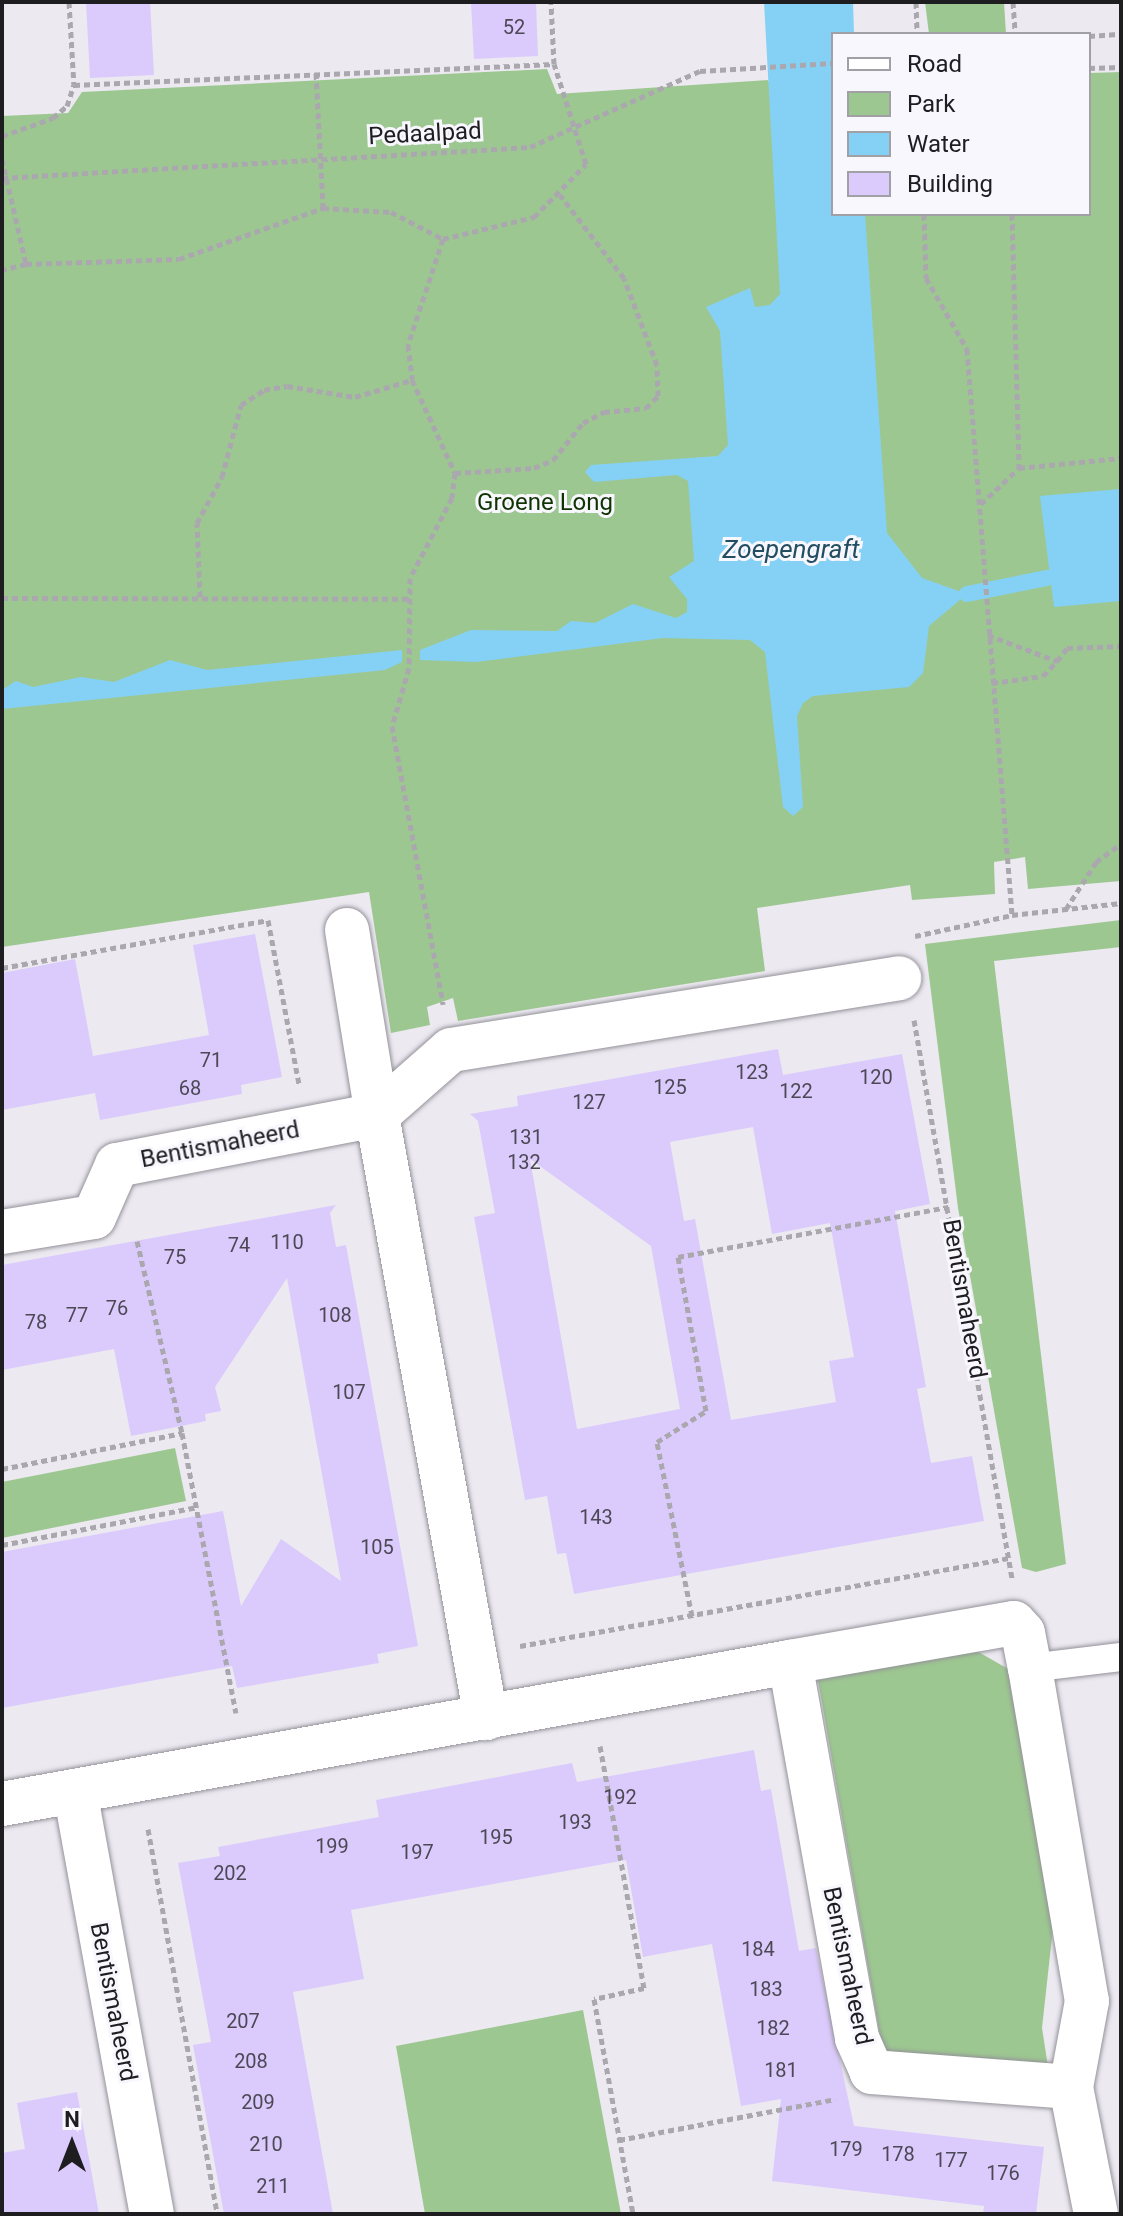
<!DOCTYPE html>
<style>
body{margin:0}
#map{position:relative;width:1123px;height:2216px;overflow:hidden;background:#ece9f1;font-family:Roboto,sans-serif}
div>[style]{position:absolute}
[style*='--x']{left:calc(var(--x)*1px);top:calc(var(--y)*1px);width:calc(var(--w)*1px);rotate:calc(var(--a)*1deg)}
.green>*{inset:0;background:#9dc791}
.water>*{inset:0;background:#85d1f6}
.stream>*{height:16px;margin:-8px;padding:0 8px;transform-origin:8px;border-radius:8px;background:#85d1f6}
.building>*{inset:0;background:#dbcbfc}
.path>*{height:5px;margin-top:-2.5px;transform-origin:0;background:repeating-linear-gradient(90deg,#aaa8ae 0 6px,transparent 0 10px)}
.roads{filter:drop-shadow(0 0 2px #949299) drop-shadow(0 0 2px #949299)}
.lane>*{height:28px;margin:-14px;padding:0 14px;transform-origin:14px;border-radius:14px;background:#fff}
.street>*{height:44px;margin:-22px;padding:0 22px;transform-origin:22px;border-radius:22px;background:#fff}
span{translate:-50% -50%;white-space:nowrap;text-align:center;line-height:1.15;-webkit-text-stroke:6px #f9f7fe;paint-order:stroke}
.number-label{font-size:20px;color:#4d4856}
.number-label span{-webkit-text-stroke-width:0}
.street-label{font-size:24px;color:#1e1d1f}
.park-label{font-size:24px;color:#0f3402}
.water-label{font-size:26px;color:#224e61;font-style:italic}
.frame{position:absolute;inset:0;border:4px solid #1e1d1f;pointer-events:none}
.legend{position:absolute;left:831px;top:32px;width:260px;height:184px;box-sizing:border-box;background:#f9f7fe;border:2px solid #a1a0a5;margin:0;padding:10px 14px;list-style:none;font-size:24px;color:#1e1d1f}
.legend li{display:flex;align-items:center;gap:16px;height:40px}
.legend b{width:40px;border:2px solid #a1a0a5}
.north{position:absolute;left:32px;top:2104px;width:80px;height:80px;-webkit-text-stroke:6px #f9f7fe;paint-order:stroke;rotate:0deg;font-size:22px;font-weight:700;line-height:32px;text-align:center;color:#1e1d1f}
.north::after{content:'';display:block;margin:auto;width:28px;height:36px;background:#1e1d1f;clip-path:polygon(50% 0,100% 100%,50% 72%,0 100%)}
</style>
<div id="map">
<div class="green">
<i style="clip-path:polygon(925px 2px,1004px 2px,1006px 34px,929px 34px)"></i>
<i style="clip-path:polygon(547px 69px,557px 94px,768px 80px,833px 214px,1089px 214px,1089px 73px,1121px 72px,1121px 881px,1028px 889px,1025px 857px,994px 862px,995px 894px,912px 900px,910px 885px,757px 908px,765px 971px,458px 1021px,453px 998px,427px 1007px,430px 1025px,391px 1033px,369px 892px,2px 947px,2px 116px,68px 113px,82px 92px)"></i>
<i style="clip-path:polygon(1121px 920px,1121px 947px,994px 961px,1066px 1564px,1036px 1572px,1022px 1568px,958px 1208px,925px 944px)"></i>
<i style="clip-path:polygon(175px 1448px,186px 1501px,2px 1538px,2px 1482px)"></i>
<i style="clip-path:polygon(975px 1650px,1010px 1670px,1054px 1919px,1042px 2028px,1049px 2073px,883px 2053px,818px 1680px)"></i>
<i style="clip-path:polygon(583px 2010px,621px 2214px,425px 2214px,396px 2046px)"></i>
</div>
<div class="water">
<i style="clip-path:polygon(764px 2px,853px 2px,854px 34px,833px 34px,833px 214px,865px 214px,887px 533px,922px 578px,967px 594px,929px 626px,923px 673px,909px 687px,813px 696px,803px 703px,797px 716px,803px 807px,793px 816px,783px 807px,765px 652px,750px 640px,663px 638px,476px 662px,420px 660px,420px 650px,471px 630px,557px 631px,571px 621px,595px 623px,633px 604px,676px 618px,687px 612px,687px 599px,669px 577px,694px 561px,688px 481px,677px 475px,594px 482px,585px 472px,591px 465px,718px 456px,728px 445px,720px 331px,706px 307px,750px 288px,755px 307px,770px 305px,780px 294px)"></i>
<i style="clip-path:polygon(1121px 489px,1121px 601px,1054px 607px,1040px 496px)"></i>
<i style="clip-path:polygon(402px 650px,402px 662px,385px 670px,2px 709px,2px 690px,16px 681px,33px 687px,81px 677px,114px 682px,170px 660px,207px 670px)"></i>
</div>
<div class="stream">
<i style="--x:967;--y:594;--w:82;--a:-11.3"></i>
</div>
<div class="building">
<i style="clip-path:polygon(86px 2px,150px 2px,154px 75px,90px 78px)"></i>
<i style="clip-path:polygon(471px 2px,536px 2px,538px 56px,474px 59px)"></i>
<i style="clip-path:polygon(255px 934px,282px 1077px,241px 1085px,242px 1094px,100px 1120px,95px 1093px,2px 1110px,2px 973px,75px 959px,93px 1056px,209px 1035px,193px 945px)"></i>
<i style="clip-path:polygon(evenodd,778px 1049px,783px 1075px,902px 1054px,930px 1204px,895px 1211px,926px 1387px,917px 1389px,931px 1463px,972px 1456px,984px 1521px,574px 1594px,566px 1553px,557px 1554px,547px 1496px,525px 1500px,474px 1217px,495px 1213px,478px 1121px,470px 1114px,518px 1106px,517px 1096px,778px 1049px,753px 1127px,772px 1234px,830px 1223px,854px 1357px,829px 1361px,836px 1402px,731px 1420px,695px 1219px,684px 1221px,670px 1142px,753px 1127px,778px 1049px,530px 1159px,651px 1246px,680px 1409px,577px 1429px,530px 1159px)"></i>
<i style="clip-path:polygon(336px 1205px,330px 1213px,336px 1247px,346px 1245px,418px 1646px,377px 1654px,379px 1663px,237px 1688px,232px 1666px,2px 1708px,2px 1552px,223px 1511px,241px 1606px,281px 1539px,341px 1581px,287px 1278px,215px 1387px,221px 1411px,205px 1414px,206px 1421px,131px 1436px,114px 1349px,2px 1370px,2px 1265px)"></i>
<i style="clip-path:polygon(754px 1750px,761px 1791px,771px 1789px,799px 1951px,816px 1948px,854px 2126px,1044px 2147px,1036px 2214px,983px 2214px,984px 2206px,772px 2181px,781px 2099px,741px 2106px,712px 1944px,643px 1957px,626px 1860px,351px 1910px,364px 1979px,293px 1992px,333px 2214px,224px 2214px,193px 2045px,211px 2042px,178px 1863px,220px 1856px,218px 1847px,379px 1817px,376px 1800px,572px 1763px,577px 1782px)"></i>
<i style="clip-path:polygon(77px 2092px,99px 2214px,2px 2214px,2px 2153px,25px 2149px,17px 2103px)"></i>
</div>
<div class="path">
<i style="--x:69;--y:2;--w:83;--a:86.6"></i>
<i style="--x:916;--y:2;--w:32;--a:88"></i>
<i style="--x:1013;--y:2;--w:32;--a:86"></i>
<i style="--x:1089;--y:36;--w:32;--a:-4"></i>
<i style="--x:1089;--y:68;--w:32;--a:-2"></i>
<i style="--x:316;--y:73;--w:135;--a:87"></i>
<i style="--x:2;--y:136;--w:54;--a:-19.4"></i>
<i style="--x:53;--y:118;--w:18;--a:-41"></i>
<i style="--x:67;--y:106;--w:22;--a:-72"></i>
<i style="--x:74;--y:85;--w:480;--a:-2.5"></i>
<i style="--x:2;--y:159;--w:108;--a:77.1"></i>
<i style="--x:26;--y:264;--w:25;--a:166"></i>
<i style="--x:2;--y:178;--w:529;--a:-3.36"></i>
<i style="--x:530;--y:147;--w:186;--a:-24.1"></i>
<i style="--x:700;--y:71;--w:133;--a:-3.4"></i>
<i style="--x:924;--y:214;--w:64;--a:88.2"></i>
<i style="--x:926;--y:278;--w:82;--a:60"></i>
<i style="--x:967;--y:349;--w:568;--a:85.45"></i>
<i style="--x:1012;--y:214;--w:254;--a:88.4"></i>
<i style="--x:443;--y:239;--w:94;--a:-13.6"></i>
<i style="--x:534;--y:217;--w:74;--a:-45.5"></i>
<i style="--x:586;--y:164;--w:105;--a:-107.7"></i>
<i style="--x:554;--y:64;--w:62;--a:-92.8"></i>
<i style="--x:26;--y:264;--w:153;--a:-1.9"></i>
<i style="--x:179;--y:259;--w:153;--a:-19.5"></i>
<i style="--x:323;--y:208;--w:68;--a:3.4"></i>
<i style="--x:391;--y:212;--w:59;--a:27.4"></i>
<i style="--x:443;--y:239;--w:112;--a:108.3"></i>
<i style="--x:408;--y:345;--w:35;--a:83"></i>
<i style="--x:412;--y:380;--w:102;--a:65.2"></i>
<i style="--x:455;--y:473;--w:25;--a:97"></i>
<i style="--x:452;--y:498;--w:90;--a:117.7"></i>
<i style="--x:410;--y:578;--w:90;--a:90.6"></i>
<i style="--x:409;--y:668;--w:60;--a:106.3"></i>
<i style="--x:392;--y:726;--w:283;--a:79.6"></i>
<i style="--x:455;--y:473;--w:79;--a:-3.6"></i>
<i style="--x:534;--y:468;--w:21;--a:-23"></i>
<i style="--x:553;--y:460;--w:48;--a:-51"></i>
<i style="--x:583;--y:423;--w:24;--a:-28"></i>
<i style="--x:604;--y:412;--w:42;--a:-5.4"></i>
<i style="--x:646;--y:408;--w:17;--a:-45"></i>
<i style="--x:658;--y:396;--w:31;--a:-92"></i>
<i style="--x:657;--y:365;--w:93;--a:-110.8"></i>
<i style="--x:624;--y:278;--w:105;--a:-127.6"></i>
<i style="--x:981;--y:504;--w:52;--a:-43.5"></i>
<i style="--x:1019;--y:468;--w:102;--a:-5.6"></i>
<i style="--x:200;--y:597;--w:74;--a:-92.3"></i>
<i style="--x:197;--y:523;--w:52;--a:-61.5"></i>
<i style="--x:222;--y:477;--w:74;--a:-75.2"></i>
<i style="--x:241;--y:405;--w:27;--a:-33"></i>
<i style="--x:264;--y:390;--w:23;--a:-10"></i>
<i style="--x:287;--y:386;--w:69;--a:9.2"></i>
<i style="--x:355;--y:397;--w:59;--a:-16.6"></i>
<i style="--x:2;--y:598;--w:406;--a:0.1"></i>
<i style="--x:988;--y:635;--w:74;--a:20.6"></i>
<i style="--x:1057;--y:661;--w:16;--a:-52"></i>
<i style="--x:1067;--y:648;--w:54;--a:-2.1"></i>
<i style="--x:992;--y:683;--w:51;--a:-7.8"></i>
<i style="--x:1043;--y:676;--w:21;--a:-47"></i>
<i style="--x:1066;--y:909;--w:56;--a:-57.4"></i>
<i style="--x:1096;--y:862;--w:31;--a:-36"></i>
<i style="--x:915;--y:936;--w:99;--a:-12.2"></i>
<i style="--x:1012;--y:915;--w:110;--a:-6.3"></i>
<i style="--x:2;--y:968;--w:270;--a:-10.2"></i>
<i style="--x:268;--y:920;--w:167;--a:79.3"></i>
<i style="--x:914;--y:1020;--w:567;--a:80.04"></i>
<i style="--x:137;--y:1241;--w:197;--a:76.8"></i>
<i style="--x:182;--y:1433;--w:285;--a:79.1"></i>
<i style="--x:2;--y:1469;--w:184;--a:-11.3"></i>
<i style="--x:2;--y:1545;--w:199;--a:-11"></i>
<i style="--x:692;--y:1616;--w:177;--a:-101.4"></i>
<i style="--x:657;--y:1442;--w:58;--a:-32.3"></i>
<i style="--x:706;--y:1411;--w:157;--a:-100.3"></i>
<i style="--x:678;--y:1257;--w:275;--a:-10.5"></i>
<i style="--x:520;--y:1646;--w:499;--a:-10.2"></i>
<i style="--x:600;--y:1746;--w:246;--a:79.7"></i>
<i style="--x:644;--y:1988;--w:51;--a:167.6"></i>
<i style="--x:594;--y:1999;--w:219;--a:79.7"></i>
<i style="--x:148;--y:1829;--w:391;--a:79.8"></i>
<i style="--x:619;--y:2140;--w:220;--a:-10.7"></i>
</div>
<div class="roads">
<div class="lane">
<i style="--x:1030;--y:1668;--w:92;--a:-6.9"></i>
</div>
<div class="street">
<i style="--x:347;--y:930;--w:187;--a:80.8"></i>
<i style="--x:377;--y:1115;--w:98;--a:-41.3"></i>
<i style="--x:451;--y:1050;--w:454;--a:-9.1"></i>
<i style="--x:2;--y:1232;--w:93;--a:-9.3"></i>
<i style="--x:94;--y:1217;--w:57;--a:-66.1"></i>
<i style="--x:117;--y:1165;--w:265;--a:-10.9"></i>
<i style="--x:377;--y:1115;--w:613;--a:79.75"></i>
<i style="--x:75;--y:1791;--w:430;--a:79.7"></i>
<i style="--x:2;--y:1804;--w:801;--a:-10.22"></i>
<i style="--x:790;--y:1662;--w:227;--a:-9.9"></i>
<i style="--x:1014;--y:1623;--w:13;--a:48"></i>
<i style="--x:1023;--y:1633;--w:36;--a:79"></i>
<i style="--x:1030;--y:1668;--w:338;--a:80.3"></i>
<i style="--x:1087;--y:2001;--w:87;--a:100.5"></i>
<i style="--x:1071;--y:2087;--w:200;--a:-175.7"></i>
<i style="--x:872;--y:2072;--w:37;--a:-114"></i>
<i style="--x:857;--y:2038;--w:382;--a:-100.1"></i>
<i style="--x:1071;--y:2087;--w:129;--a:78.9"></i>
</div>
</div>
<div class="number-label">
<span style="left:514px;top:27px">52</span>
<span style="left:211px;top:1060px">71</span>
<span style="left:752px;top:1072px">123</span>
<span style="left:876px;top:1077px">120</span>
<span style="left:670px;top:1087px">125</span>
<span style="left:190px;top:1088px">68</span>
<span style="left:796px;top:1091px">122</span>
<span style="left:589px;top:1102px">127</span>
<span style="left:526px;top:1137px">131</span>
<span style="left:524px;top:1162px">132</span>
<span style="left:287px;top:1242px">110</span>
<span style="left:239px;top:1245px">74</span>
<span style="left:175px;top:1257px">75</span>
<span style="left:117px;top:1308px">76</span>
<span style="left:77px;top:1315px">77</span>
<span style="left:335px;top:1315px">108</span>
<span style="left:36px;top:1322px">78</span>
<span style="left:349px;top:1392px">107</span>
<span style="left:596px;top:1517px">143</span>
<span style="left:377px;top:1547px">105</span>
<span style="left:620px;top:1797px">192</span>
<span style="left:575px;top:1822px">193</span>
<span style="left:496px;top:1837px">195</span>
<span style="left:332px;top:1846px">199</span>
<span style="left:417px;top:1852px">197</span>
<span style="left:230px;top:1873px">202</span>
<span style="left:758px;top:1949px">184</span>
<span style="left:766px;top:1989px">183</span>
<span style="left:243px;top:2021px">207</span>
<span style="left:773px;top:2028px">182</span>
<span style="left:251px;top:2061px">208</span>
<span style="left:781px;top:2070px">181</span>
<span style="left:258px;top:2102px">209</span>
<span style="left:266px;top:2144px">210</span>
<span style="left:846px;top:2149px">179</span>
<span style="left:898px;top:2154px">178</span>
<span style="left:951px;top:2160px">177</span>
<span style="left:1003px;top:2173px">176</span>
<span style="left:273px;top:2186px">211</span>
</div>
<div class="street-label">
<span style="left:425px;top:134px;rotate:-3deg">Pedaalpad</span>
<span style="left:220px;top:1145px;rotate:-11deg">Bentismaheerd</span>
<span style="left:964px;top:1299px;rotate:80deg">Bentismaheerd</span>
<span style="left:847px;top:1966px;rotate:78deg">Bentismaheerd</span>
<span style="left:113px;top:2002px;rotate:79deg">Bentismaheerd</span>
</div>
<div class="park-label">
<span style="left:545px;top:503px">Groene Long</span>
</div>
<div class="water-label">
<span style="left:791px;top:550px">Zoepengraft</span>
</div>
<div class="frame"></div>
<ul class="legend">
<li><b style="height:10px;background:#fff"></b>Road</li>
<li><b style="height:22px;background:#9dc791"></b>Park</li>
<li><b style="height:22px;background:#85d1f6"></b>Water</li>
<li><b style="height:22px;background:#dbcbfc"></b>Building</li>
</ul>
<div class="north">N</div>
</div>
